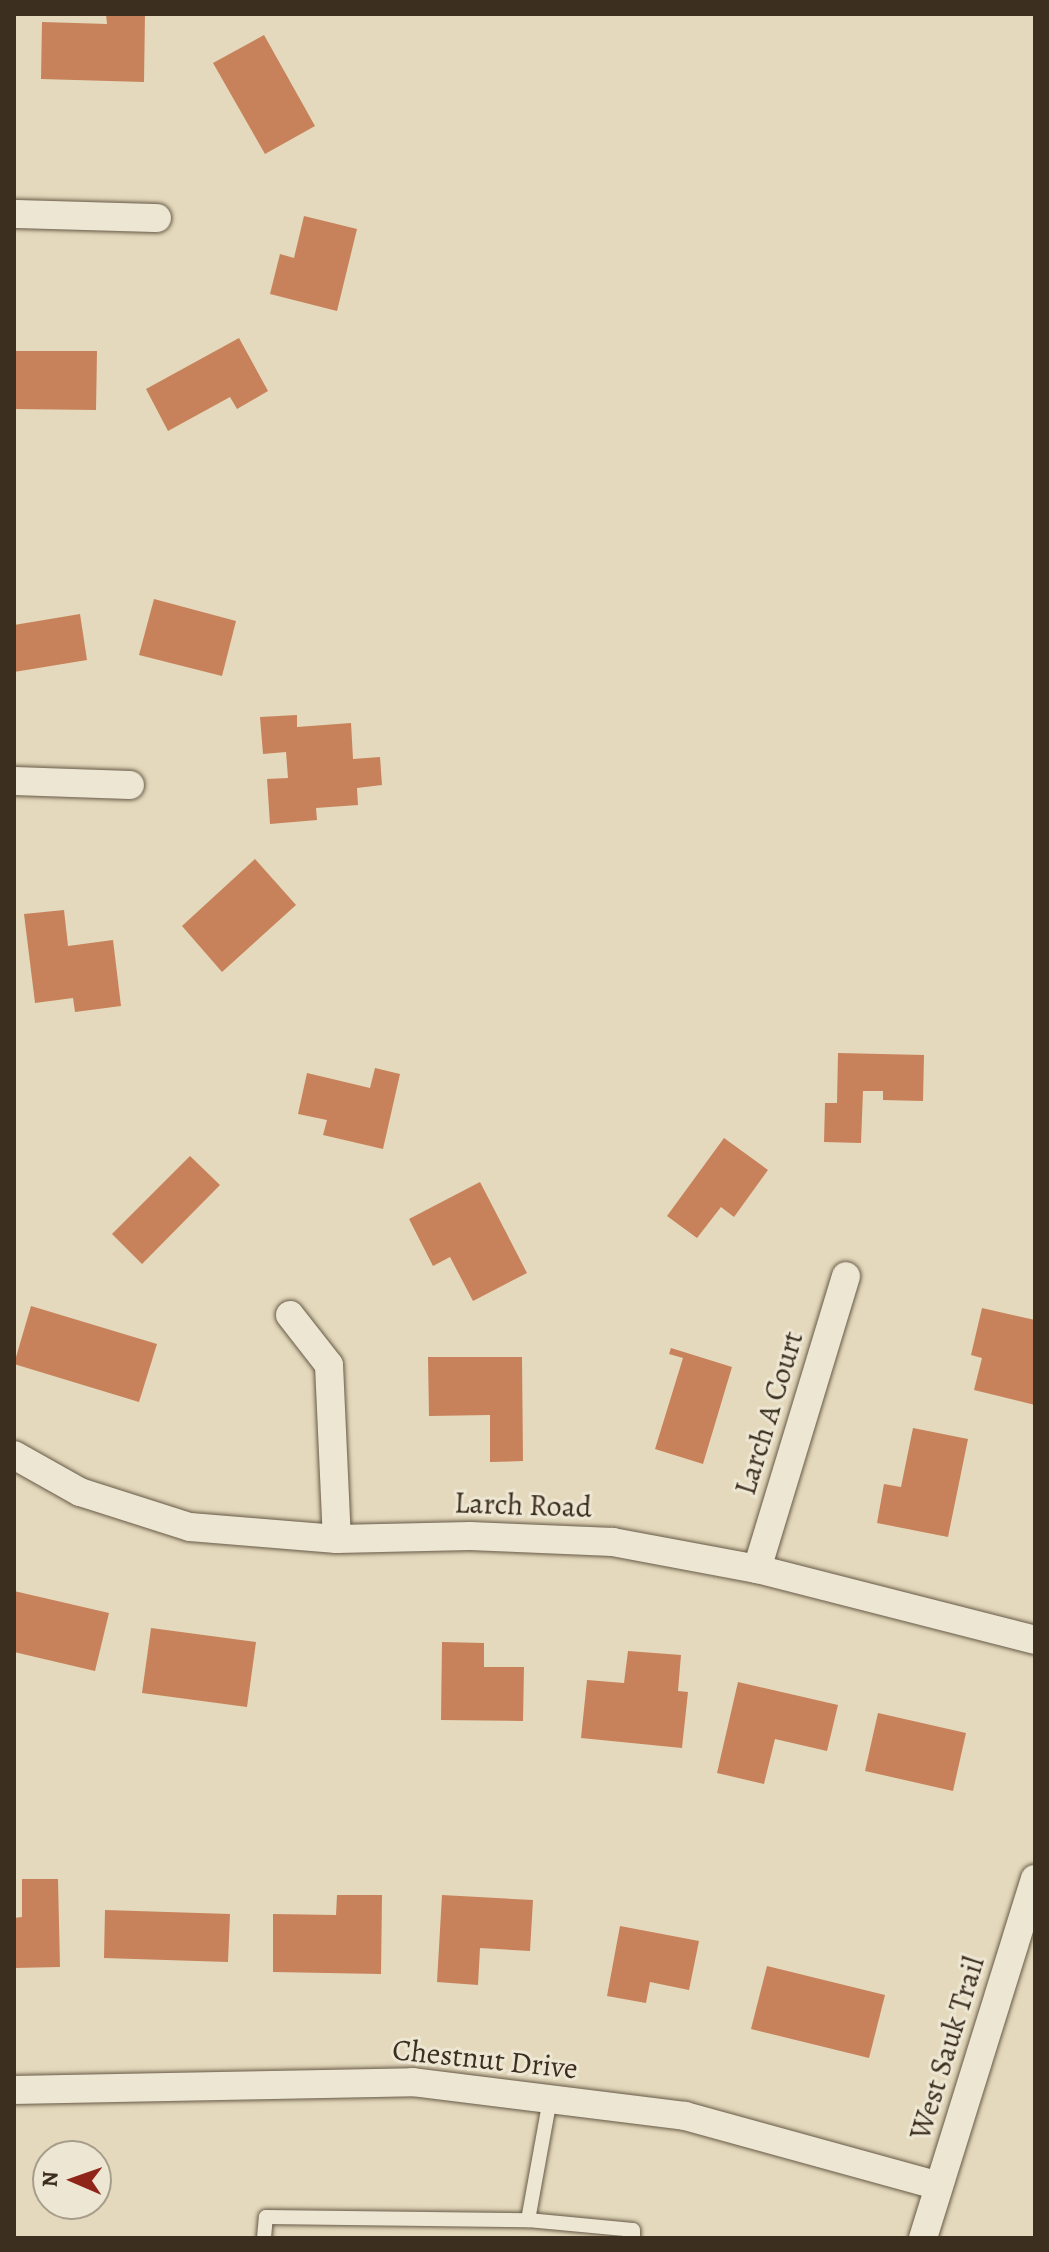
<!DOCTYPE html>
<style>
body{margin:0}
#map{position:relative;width:1049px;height:2252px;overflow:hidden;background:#e4d9bc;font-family:Alegreya,serif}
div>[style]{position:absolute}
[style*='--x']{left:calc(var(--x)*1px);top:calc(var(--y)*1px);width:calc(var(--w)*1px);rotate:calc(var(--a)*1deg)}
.building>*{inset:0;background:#c7825b}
.roads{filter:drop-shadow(0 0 2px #675a47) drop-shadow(0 0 2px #675a47)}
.lane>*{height:14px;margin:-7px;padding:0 7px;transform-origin:7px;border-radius:7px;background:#ede6d3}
.street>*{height:28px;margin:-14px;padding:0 14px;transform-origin:14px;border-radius:14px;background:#ede6d3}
span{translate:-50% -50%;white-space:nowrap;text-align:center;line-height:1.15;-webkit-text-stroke:6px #ede6d3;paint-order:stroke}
.street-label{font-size:30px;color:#3d2f20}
.frame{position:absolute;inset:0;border:16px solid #3d2f20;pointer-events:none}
.north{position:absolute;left:32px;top:2140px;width:80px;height:80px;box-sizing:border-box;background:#ede6d3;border:2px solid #a79d8b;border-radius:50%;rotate:272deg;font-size:22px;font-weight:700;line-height:32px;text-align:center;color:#3d2f20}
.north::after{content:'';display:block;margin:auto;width:28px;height:36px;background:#8f2418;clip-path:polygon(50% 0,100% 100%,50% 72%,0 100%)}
</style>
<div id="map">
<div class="building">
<i style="clip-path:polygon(106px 14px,145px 14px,144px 82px,41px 79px,42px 22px,107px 24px)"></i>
<i style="clip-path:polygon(264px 35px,315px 126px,265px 154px,213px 63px)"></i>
<i style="clip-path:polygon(304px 216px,357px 229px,337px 311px,270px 294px,280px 254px,294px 258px)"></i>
<i style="clip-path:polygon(239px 338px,268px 391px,237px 409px,230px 397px,168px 431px,146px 389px)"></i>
<i style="clip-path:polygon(14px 351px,97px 351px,96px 410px,14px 409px)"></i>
<i style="clip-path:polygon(154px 599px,236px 621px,222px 676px,139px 655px)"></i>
<i style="clip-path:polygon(80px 614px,87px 660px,14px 672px,14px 625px)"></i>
<i style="clip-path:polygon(297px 715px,297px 727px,351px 723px,353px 759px,380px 757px,382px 785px,357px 788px,358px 805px,316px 808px,317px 820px,270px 824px,267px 779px,288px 778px,286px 752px,263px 754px,260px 717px)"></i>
<i style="clip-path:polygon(255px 859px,296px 905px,222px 972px,182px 926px)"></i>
<i style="clip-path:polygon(64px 910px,68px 946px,113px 940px,121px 1006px,75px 1012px,73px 998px,35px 1003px,24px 914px)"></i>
<i style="clip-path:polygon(838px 1053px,924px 1055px,923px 1101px,883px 1100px,883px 1091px,863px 1091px,861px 1143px,824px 1142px,825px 1103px,837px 1103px)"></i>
<i style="clip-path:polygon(375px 1068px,400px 1074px,383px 1149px,323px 1135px,327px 1120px,298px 1114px,307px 1073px,370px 1088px)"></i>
<i style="clip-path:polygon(724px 1138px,768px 1170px,734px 1217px,721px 1207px,697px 1238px,667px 1216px)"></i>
<i style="clip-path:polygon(190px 1156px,220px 1185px,142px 1264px,112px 1234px)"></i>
<i style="clip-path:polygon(480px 1182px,527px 1273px,473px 1301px,450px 1257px,433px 1266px,409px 1219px)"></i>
<i style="clip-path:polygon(31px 1306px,157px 1344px,139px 1402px,14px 1364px)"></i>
<i style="clip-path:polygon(982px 1308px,1035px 1320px,1035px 1405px,974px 1390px,982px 1358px,971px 1355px)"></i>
<i style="clip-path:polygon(671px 1348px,732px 1367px,703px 1464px,655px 1449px,683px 1358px,669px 1354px)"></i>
<i style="clip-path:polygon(428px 1357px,522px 1357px,523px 1461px,490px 1462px,490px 1415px,429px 1416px)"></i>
<i style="clip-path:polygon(913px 1428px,968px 1439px,948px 1537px,877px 1523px,884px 1484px,901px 1487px)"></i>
<i style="clip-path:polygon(14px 1591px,109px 1613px,95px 1671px,14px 1652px)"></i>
<i style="clip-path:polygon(151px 1628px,256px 1642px,247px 1707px,142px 1693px)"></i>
<i style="clip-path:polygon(442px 1642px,484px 1643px,484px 1667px,524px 1667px,523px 1721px,441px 1720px)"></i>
<i style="clip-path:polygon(628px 1651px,681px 1655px,678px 1691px,688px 1692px,682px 1748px,581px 1738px,587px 1680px,624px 1683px)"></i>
<i style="clip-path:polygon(738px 1682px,838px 1705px,827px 1751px,775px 1739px,764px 1784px,717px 1773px)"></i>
<i style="clip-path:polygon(878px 1713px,966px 1733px,953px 1791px,865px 1771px)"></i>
<i style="clip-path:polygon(22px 1879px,58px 1879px,60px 1967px,14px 1968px,14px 1918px,22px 1917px)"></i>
<i style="clip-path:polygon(337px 1895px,382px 1895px,381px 1974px,273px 1972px,273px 1914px,336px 1915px)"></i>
<i style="clip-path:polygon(442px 1895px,533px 1900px,530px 1951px,480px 1948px,478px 1985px,437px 1982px)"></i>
<i style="clip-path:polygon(105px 1910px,230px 1914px,228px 1962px,104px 1958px)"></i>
<i style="clip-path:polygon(620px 1926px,699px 1941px,689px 1990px,650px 1982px,646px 2003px,607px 1996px)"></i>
<i style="clip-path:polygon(767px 1966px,885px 1995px,869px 2058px,751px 2029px)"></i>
</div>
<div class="roads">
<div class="lane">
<i style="--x:528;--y:2220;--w:105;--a:5.4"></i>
<i style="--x:633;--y:2230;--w:8;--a:90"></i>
<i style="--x:264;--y:2238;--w:21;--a:-85"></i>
<i style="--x:266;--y:2217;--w:262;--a:0.7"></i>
<i style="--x:528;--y:2220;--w:123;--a:-79.7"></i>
</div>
<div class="street">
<i style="--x:14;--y:214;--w:143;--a:1.6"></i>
<i style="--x:14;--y:781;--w:116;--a:2"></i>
<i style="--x:290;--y:1315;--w:63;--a:52"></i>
<i style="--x:329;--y:1365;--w:174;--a:87.4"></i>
<i style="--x:14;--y:1455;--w:76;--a:29.3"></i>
<i style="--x:80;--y:1492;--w:115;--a:17.7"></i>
<i style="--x:190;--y:1527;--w:147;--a:4.7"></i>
<i style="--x:337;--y:1539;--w:133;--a:-1.3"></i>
<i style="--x:470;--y:1536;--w:143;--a:2.4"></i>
<i style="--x:613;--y:1542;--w:147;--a:10.6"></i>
<i style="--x:757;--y:1569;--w:287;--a:14.3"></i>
<i style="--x:757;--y:1569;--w:306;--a:-73.1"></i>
<i style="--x:14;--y:2090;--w:399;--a:-1.1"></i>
<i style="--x:413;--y:2082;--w:274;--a:7.1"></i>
<i style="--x:685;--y:2116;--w:263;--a:15.4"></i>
<i style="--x:923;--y:2238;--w:376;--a:-72.7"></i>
</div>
</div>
<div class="street-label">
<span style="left:769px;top:1413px;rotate:-73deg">Larch A Court</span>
<span style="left:523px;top:1505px;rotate:2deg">Larch Road</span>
<span style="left:947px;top:2048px;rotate:-73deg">West Sauk Trail</span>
<span style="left:485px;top:2059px;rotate:6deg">Chestnut Drive</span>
</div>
<div class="frame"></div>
<div class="north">N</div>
</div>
